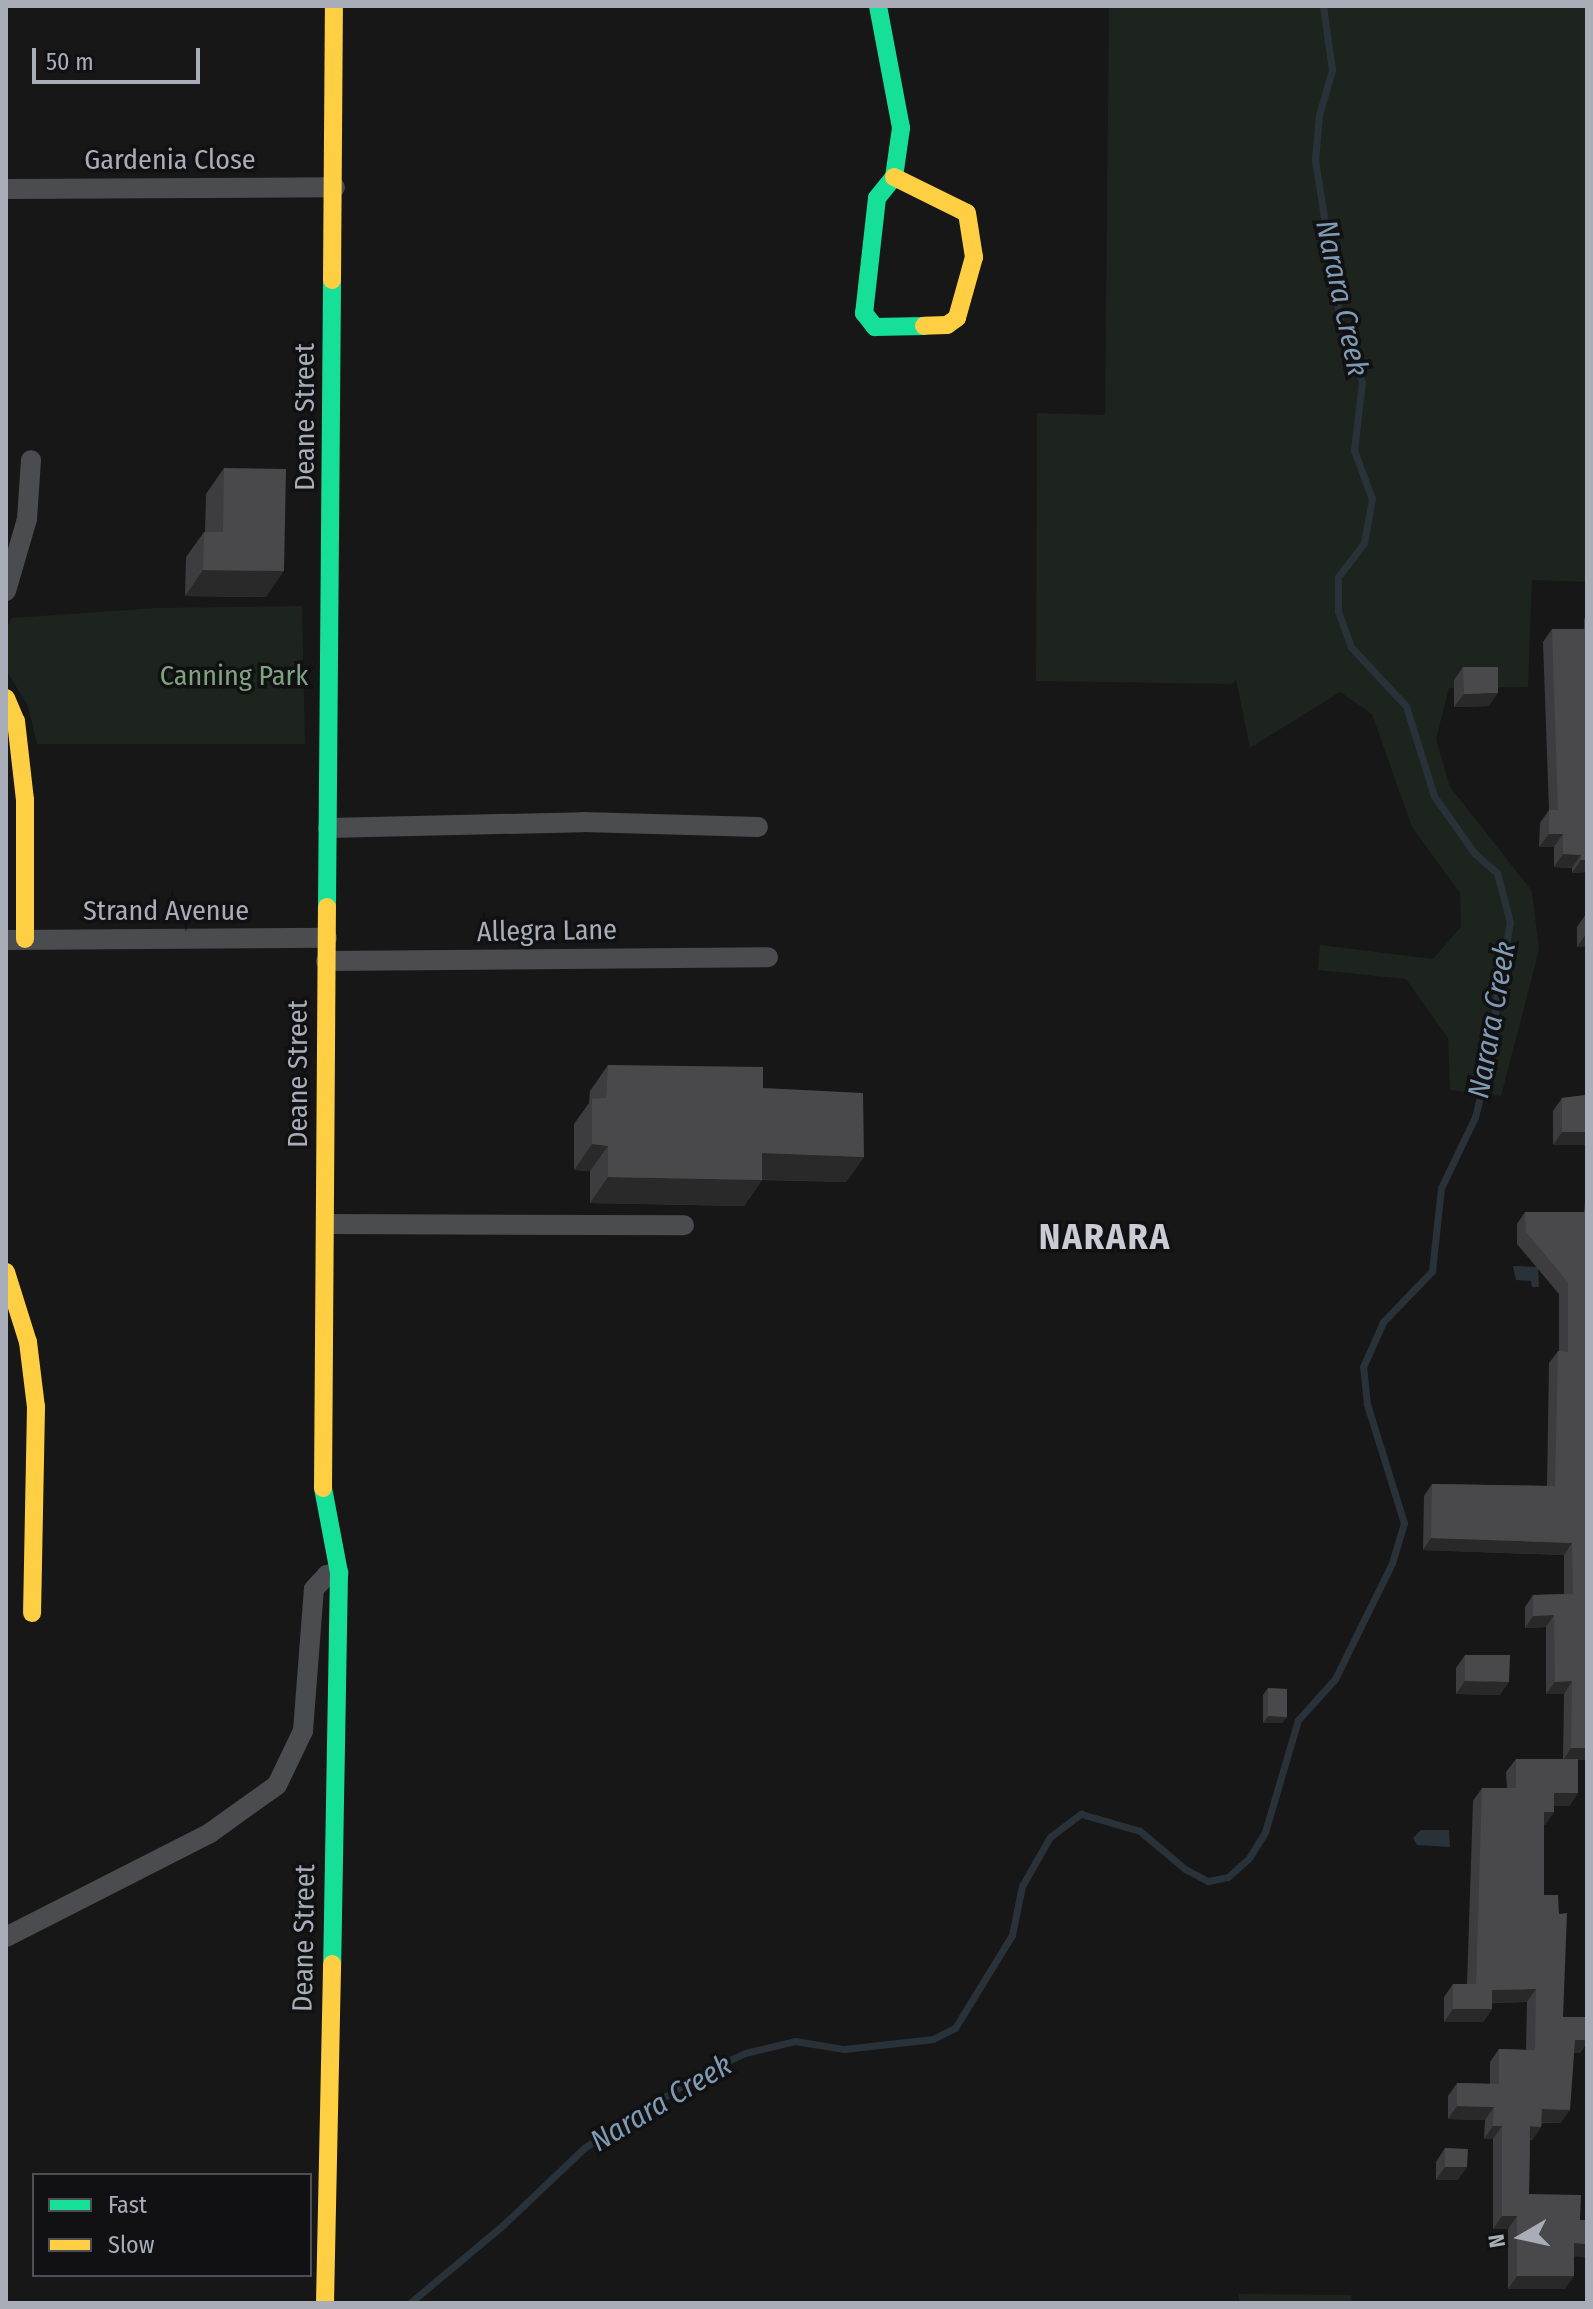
<!DOCTYPE html>
<style>
body{margin:0}
#map{position:relative;width:1593px;height:2309px;overflow:hidden;background:#171717;font-family:"Fira Sans Condensed",sans-serif}
div>[style]{position:absolute}
[style*='--x']{left:calc(var(--x)*1px);top:calc(var(--y)*1px);width:calc(var(--w)*1px);rotate:calc(var(--a)*1deg)}
.green>*{inset:0;background:#1d241e}
.water>*{inset:0;background:#2a3239}
.stream>*{height:7px;margin:-3.5px;padding:0 3.5px;transform-origin:3.5px;border-radius:3.5px;background:#2a3239}
.street>*{height:20px;margin:-10px;padding:0 10px;transform-origin:10px;border-radius:10px;background:#4b4c50}
.fast>*{height:18px;margin:-9px;padding:0 9px;transform-origin:9px;border-radius:9px;background:#16e098}
.slow>*{height:18px;margin:-9px;padding:0 9px;transform-origin:9px;border-radius:9px;background:#ffcf43}
.wall>*{inset:0;background:#3d3d3f}
.shaded-wall>*{inset:0;background:#29292a}
.building>*{inset:0;background:#49494c}
span{translate:-50% -50%;white-space:nowrap;text-align:center;line-height:1.15;-webkit-text-stroke:7px #111113;paint-order:stroke}
.street-label{font-size:28px;color:#a8adb8}
.park-label{font-size:28px;color:#7fa381}
.water-label{font-size:30px;color:#7f9bb3;font-style:italic}
.district-label{font-size:36px;color:#c9ccd4;font-weight:700;letter-spacing:2px}
.frame{position:absolute;inset:0;border:8px solid #a8adb8;pointer-events:none}
.legend{position:absolute;left:32px;top:2173px;width:280px;height:104px;box-sizing:border-box;background:#111113;border:2px solid #4d4f55;margin:0;padding:10px 14px;list-style:none;font-size:24px;color:#a8adb8}
.legend li{display:flex;align-items:center;gap:16px;height:40px}
.legend b{width:40px;border:2px solid #4d4f55}
.north{position:absolute;left:1481px;top:2197px;width:80px;height:80px;-webkit-text-stroke:6px #111113;paint-order:stroke;rotate:261deg;font-size:22px;font-weight:700;line-height:32px;text-align:center;color:#a8adb8}
.north::after{content:'';display:block;margin:auto;width:28px;height:36px;background:#a8adb8;clip-path:polygon(50% 0,100% 100%,50% 72%,0 100%)}
.scale{position:absolute;left:32px;top:48px;width:168px;height:36px;box-sizing:border-box;border:4px solid #a8adb8;border-top:0;padding-left:10px;font-size:24px;line-height:28px;white-space:nowrap;color:#a8adb8;-webkit-text-stroke:6px #111113;paint-order:stroke}
</style>
<div id="map">
<div class="green">
<i style="clip-path:polygon(1109px 6px,1587px 6px,1587px 582px,1532px 580px,1528px 687px,1449px 688px,1436px 739px,1450px 787px,1532px 891px,1539px 950px,1501px 1096px,1450px 1090px,1448px 1038px,1406px 979px,1318px 970px,1320px 945px,1433px 959px,1461px 927px,1460px 893px,1412px 827px,1372px 714px,1340px 692px,1250px 748px,1236px 679px,1233px 684px,1036px 681px,1037px 413px,1105px 415px)"></i>
<i style="clip-path:polygon(302px 606px,305px 744px,37px 744px,28px 706px,6px 670px,6px 628px,12px 618px,157px 608px)"></i>
<i style="clip-path:polygon(1239px 2294px,1351px 2295px,1352px 2303px,1239px 2303px)"></i>
</div>
<div class="water">
<i style="clip-path:polygon(1513px 1266px,1538px 1267px,1539px 1287px,1532px 1287px,1531px 1281px,1516px 1280px)"></i>
<i style="clip-path:polygon(1421px 1830px,1449px 1830px,1450px 1847px,1417px 1845px,1413px 1838px)"></i>
</div>
<div class="stream">
<i style="--x:410;--y:2303;--w:121;--a:-40"></i>
<i style="--x:503;--y:2225;--w:112;--a:-43.5"></i>
<i style="--x:584;--y:2148;--w:138;--a:-32.5"></i>
<i style="--x:700;--y:2074;--w:50;--a:-25"></i>
<i style="--x:745;--y:2053;--w:51;--a:-13.5"></i>
<i style="--x:795;--y:2041;--w:50;--a:9.3"></i>
<i style="--x:844;--y:2049;--w:90;--a:-6.4"></i>
<i style="--x:933;--y:2039;--w:25;--a:-27"></i>
<i style="--x:955;--y:2028;--w:109;--a:-58.5"></i>
<i style="--x:1012;--y:1935;--w:50;--a:-78.5"></i>
<i style="--x:1022;--y:1886;--w:56;--a:-60.3"></i>
<i style="--x:1050;--y:1837;--w:39;--a:-37"></i>
<i style="--x:1081;--y:1814;--w:61;--a:16.1"></i>
<i style="--x:1140;--y:1831;--w:59;--a:40.2"></i>
<i style="--x:1185;--y:1869;--w:26;--a:28"></i>
<i style="--x:1208;--y:1881;--w:20;--a:-11"></i>
<i style="--x:1228;--y:1877;--w:28;--a:-42"></i>
<i style="--x:1249;--y:1858;--w:31;--a:-58"></i>
<i style="--x:1265;--y:1832;--w:117;--a:-73.6"></i>
<i style="--x:1298;--y:1720;--w:55;--a:-47.9"></i>
<i style="--x:1335;--y:1679;--w:129;--a:-63.8"></i>
<i style="--x:1392;--y:1563;--w:42;--a:-73.3"></i>
<i style="--x:1404;--y:1523;--w:125;--a:-107.3"></i>
<i style="--x:1367;--y:1404;--w:37;--a:-96"></i>
<i style="--x:1363;--y:1367;--w:49;--a:-66"></i>
<i style="--x:1383;--y:1322;--w:71;--a:-46.1"></i>
<i style="--x:1432;--y:1271;--w:83;--a:-83.8"></i>
<i style="--x:1441;--y:1188;--w:79;--a:-64.4"></i>
<i style="--x:1475;--y:1117;--w:78;--a:-76"></i>
<i style="--x:1494;--y:1041;--w:36;--a:-88"></i>
<i style="--x:1495;--y:1005;--w:84;--a:-79.8"></i>
<i style="--x:1510;--y:922;--w:51;--a:-104.9"></i>
<i style="--x:1497;--y:873;--w:29;--a:-139"></i>
<i style="--x:1475;--y:854;--w:71;--a:-125.3"></i>
<i style="--x:1434;--y:796;--w:94;--a:-107.3"></i>
<i style="--x:1406;--y:706;--w:81;--a:-133"></i>
<i style="--x:1351;--y:647;--w:37;--a:-110"></i>
<i style="--x:1338;--y:612;--w:35;--a:-90"></i>
<i style="--x:1338;--y:577;--w:43;--a:-52.6"></i>
<i style="--x:1364;--y:543;--w:45;--a:-79.7"></i>
<i style="--x:1372;--y:499;--w:52;--a:-110.2"></i>
<i style="--x:1354;--y:450;--w:68;--a:-83.3"></i>
<i style="--x:1362;--y:382;--w:60;--a:-110.6"></i>
<i style="--x:1341;--y:326;--w:168;--a:-98.9"></i>
<i style="--x:1315;--y:160;--w:45;--a:-84.9"></i>
<i style="--x:1319;--y:115;--w:47;--a:-73.9"></i>
<i style="--x:1332;--y:70;--w:65;--a:-98"></i>
</div>
<div class="street">
<i style="--x:6;--y:189;--w:329;--a:-0.3"></i>
<i style="--x:6;--y:591;--w:75;--a:-73.7"></i>
<i style="--x:27;--y:519;--w:59;--a:-86.1"></i>
<i style="--x:328;--y:828;--w:255;--a:-1.3"></i>
<i style="--x:583;--y:822;--w:175;--a:1.6"></i>
<i style="--x:6;--y:940;--w:321;--a:-0.4"></i>
<i style="--x:326;--y:961;--w:442;--a:-0.5"></i>
<i style="--x:326;--y:1224;--w:358;--a:0.2"></i>
<i style="--x:6;--y:1937;--w:229;--a:-27"></i>
<i style="--x:210;--y:1833;--w:82;--a:-35.6"></i>
<i style="--x:277;--y:1785;--w:60;--a:-64.3"></i>
<i style="--x:303;--y:1731;--w:142;--a:-85.6"></i>
<i style="--x:314;--y:1589;--w:19;--a:-47"></i>
<i style="--x:327;--y:1575;--w:12;--a:-9"></i>
</div>
<div class="fast">
<i style="--x:878;--y:6;--w:124;--a:79.3"></i>
<i style="--x:901;--y:128;--w:49;--a:98.1"></i>
<i style="--x:894;--y:177;--w:27;--a:129"></i>
<i style="--x:877;--y:198;--w:116;--a:96.4"></i>
<i style="--x:864;--y:313;--w:18;--a:52"></i>
<i style="--x:875;--y:327;--w:49;--a:-1.2"></i>
<i style="--x:327;--y:907;--w:627;--a:-89.54"></i>
<i style="--x:323;--y:1488;--w:86;--a:79.3"></i>
<i style="--x:339;--y:1573;--w:391;--a:91"></i>
</div>
<div class="slow">
<i style="--x:894;--y:177;--w:81;--a:26.3"></i>
<i style="--x:967;--y:213;--w:45;--a:81"></i>
<i style="--x:974;--y:257;--w:63;--a:105.6"></i>
<i style="--x:957;--y:318;--w:12;--a:145"></i>
<i style="--x:947;--y:325;--w:23;--a:178"></i>
<i style="--x:332;--y:280;--w:274;--a:-89.6"></i>
<i style="--x:6;--y:698;--w:25;--a:67"></i>
<i style="--x:16;--y:721;--w:80;--a:83.5"></i>
<i style="--x:25;--y:800;--w:139;--a:90"></i>
<i style="--x:6;--y:1272;--w:73;--a:72.6"></i>
<i style="--x:28;--y:1342;--w:65;--a:83"></i>
<i style="--x:36;--y:1407;--w:206;--a:91.1"></i>
<i style="--x:323;--y:1488;--w:581;--a:-89.61"></i>
<i style="--x:325;--y:2303;--w:339;--a:-88.8"></i>
</div>
<div class="wall">
<i style="clip-path:polygon(224px 468px,266px 597px,185px 596px,186px 557px,204px 532px,205px 532px,206px 494px)"></i>
<i style="clip-path:polygon(1587px 616px,1587px 872px,1572px 873px,1572px 868px,1554px 867px,1554px 847px,1539px 847px,1540px 823px,1549px 810px,1543px 642px,1552px 629px,1584px 629px,1584px 619px)"></i>
<i style="clip-path:polygon(1463px 667px,1489px 706px,1454px 707px,1454px 680px)"></i>
<i style="clip-path:polygon(1586px 914px,1587px 946px,1577px 947px,1577px 927px)"></i>
<i style="clip-path:polygon(608px 1065px,763px 1088px,864px 1157px,846px 1182px,762px 1180px,744px 1206px,590px 1203px,590px 1171px,574px 1170px,574px 1124px,589px 1103px,590px 1091px)"></i>
<i style="clip-path:polygon(1587px 1091px,1587px 1145px,1553px 1145px,1553px 1111px,1562px 1098px,1585px 1095px)"></i>
<i style="clip-path:polygon(1587px 1182px,1587px 1486px,1585px 1486px,1587px 1760px,1578px 1760px,1578px 1793px,1569px 1806px,1554px 1806px,1554px 1812px,1544px 1825px,1544px 1895px,1563px 2017px,1587px 2017px,1587px 2043px,1580px 2053px,1574px 2053px,1561px 2123px,1542px 2123px,1541px 2127px,1532px 2140px,1530px 2140px,1529px 2194px,1580px 2220px,1587px 2220px,1587px 2257px,1574px 2256px,1565px 2289px,1508px 2289px,1508px 2229px,1493px 2229px,1493px 2139px,1484px 2139px,1485px 2120px,1448px 2119px,1448px 2096px,1457px 2083px,1490px 2084px,1490px 2062px,1499px 2049px,1526px 2050px,1527px 2002px,1492px 2003px,1492px 2009px,1483px 2022px,1444px 2022px,1444px 1997px,1453px 1984px,1467px 1984px,1473px 1801px,1482px 1788px,1507px 1788px,1506px 1772px,1516px 1759px,1563px 1759px,1564px 1694px,1546px 1694px,1546px 1627px,1525px 1628px,1525px 1607px,1533px 1595px,1564px 1594px,1564px 1555px,1423px 1550px,1424px 1496px,1432px 1484px,1547px 1486px,1549px 1363px,1558px 1351px,1559px 1351px,1559px 1294px,1517px 1244px,1517px 1224px,1525px 1212px,1584px 1212px)"></i>
<i style="clip-path:polygon(1465px 1655px,1500px 1695px,1456px 1694px,1456px 1668px)"></i>
<i style="clip-path:polygon(1268px 1688px,1287px 1717px,1282px 1723px,1263px 1723px,1263px 1695px)"></i>
<i style="clip-path:polygon(1445px 2148px,1458px 2180px,1436px 2180px,1436px 2162px)"></i>
</div>
<div class="shaded-wall">
<i style="clip-path:polygon(203px 570px,284px 571px,266px 597px,185px 596px)"></i>
<i style="clip-path:polygon(1498px 693px,1489px 706px,1454px 707px,1464px 694px)"></i>
<i style="clip-path:polygon(1549px 834px,1563px 834px,1554px 847px,1539px 847px)"></i>
<i style="clip-path:polygon(1563px 854px,1581px 855px,1572px 868px,1554px 867px)"></i>
<i style="clip-path:polygon(1581px 860px,1587px 860px,1587px 872px,1572px 873px)"></i>
<i style="clip-path:polygon(1586px 934px,1587px 946px,1577px 947px)"></i>
<i style="clip-path:polygon(1562px 1132px,1587px 1132px,1587px 1145px,1553px 1145px)"></i>
<i style="clip-path:polygon(592px 1144px,608px 1146px,590px 1171px,574px 1170px)"></i>
<i style="clip-path:polygon(762px 1153px,864px 1157px,846px 1182px,744px 1179px)"></i>
<i style="clip-path:polygon(608px 1177px,762px 1180px,744px 1206px,590px 1203px)"></i>
<i style="clip-path:polygon(1431px 1538px,1572px 1543px,1564px 1555px,1423px 1550px)"></i>
<i style="clip-path:polygon(1554px 1615px,1546px 1627px,1525px 1628px,1533px 1616px)"></i>
<i style="clip-path:polygon(1465px 1681px,1509px 1682px,1500px 1695px,1456px 1694px)"></i>
<i style="clip-path:polygon(1572px 1681px,1564px 1694px,1546px 1694px,1555px 1682px)"></i>
<i style="clip-path:polygon(1268px 1716px,1287px 1717px,1282px 1723px,1263px 1723px)"></i>
<i style="clip-path:polygon(1571px 1748px,1587px 1748px,1587px 1760px,1563px 1760px)"></i>
<i style="clip-path:polygon(1554px 1793px,1578px 1793px,1569px 1806px,1545px 1806px)"></i>
<i style="clip-path:polygon(1544px 1812px,1554px 1812px,1545px 1825px,1535px 1825px)"></i>
<i style="clip-path:polygon(1536px 1989px,1527px 2002px,1483px 2003px,1492px 1990px)"></i>
<i style="clip-path:polygon(1453px 2009px,1492px 2009px,1483px 2022px,1444px 2022px)"></i>
<i style="clip-path:polygon(1575px 2040px,1587px 2040px,1587px 2043px,1580px 2053px,1566px 2053px)"></i>
<i style="clip-path:polygon(1457px 2106px,1494px 2107px,1485px 2120px,1448px 2119px)"></i>
<i style="clip-path:polygon(1542px 2109px,1570px 2110px,1561px 2123px,1533px 2122px)"></i>
<i style="clip-path:polygon(1493px 2126px,1502px 2126px,1493px 2139px,1484px 2139px)"></i>
<i style="clip-path:polygon(1530px 2126px,1541px 2127px,1532px 2140px,1521px 2139px)"></i>
<i style="clip-path:polygon(1445px 2167px,1467px 2167px,1458px 2180px,1436px 2180px)"></i>
<i style="clip-path:polygon(1502px 2216px,1517px 2216px,1508px 2229px,1493px 2229px)"></i>
<i style="clip-path:polygon(1574px 2243px,1587px 2244px,1587px 2257px,1565px 2256px)"></i>
<i style="clip-path:polygon(1517px 2276px,1574px 2276px,1565px 2289px,1508px 2289px)"></i>
</div>
<div class="building">
<i style="clip-path:polygon(224px 468px,286px 469px,284px 571px,203px 570px,204px 532px,223px 532px)"></i>
<i style="clip-path:polygon(1552px 629px,1587px 629px,1587px 860px,1581px 860px,1581px 855px,1563px 854px,1563px 834px,1549px 834px,1549px 810px,1558px 810px)"></i>
<i style="clip-path:polygon(1463px 667px,1498px 667px,1498px 693px,1464px 694px)"></i>
<i style="clip-path:polygon(1586px 914px,1587px 914px,1587px 934px,1586px 934px)"></i>
<i style="clip-path:polygon(608px 1065px,763px 1067px,763px 1088px,863px 1093px,864px 1157px,762px 1153px,762px 1180px,608px 1177px,608px 1146px,592px 1144px,592px 1099px,606px 1098px)"></i>
<i style="clip-path:polygon(1587px 1095px,1587px 1132px,1562px 1132px,1562px 1098px)"></i>
<i style="clip-path:polygon(1525px 1212px,1587px 1212px,1587px 1474px,1585px 1474px,1585px 1540px,1587px 1539px,1587px 1748px,1571px 1748px,1572px 1681px,1555px 1682px,1554px 1615px,1533px 1616px,1533px 1595px,1573px 1594px,1572px 1543px,1431px 1538px,1432px 1484px,1555px 1486px,1558px 1351px,1568px 1352px,1568px 1282px,1526px 1232px)"></i>
<i style="clip-path:polygon(1465px 1655px,1510px 1655px,1509px 1682px,1465px 1681px)"></i>
<i style="clip-path:polygon(1268px 1688px,1287px 1689px,1287px 1717px,1268px 1716px)"></i>
<i style="clip-path:polygon(1516px 1759px,1578px 1759px,1578px 1793px,1554px 1793px,1554px 1812px,1544px 1812px,1544px 1895px,1558px 1895px,1559px 1914px,1567px 1913px,1563px 2017px,1587px 2017px,1587px 2040px,1575px 2040px,1570px 2110px,1542px 2109px,1541px 2127px,1530px 2126px,1529px 2194px,1581px 2195px,1580px 2220px,1587px 2220px,1587px 2244px,1574px 2243px,1574px 2276px,1517px 2276px,1517px 2216px,1502px 2216px,1502px 2126px,1493px 2126px,1494px 2107px,1457px 2106px,1457px 2083px,1499px 2084px,1499px 2049px,1535px 2050px,1536px 1989px,1492px 1990px,1492px 2009px,1453px 2009px,1453px 1984px,1476px 1984px,1482px 1788px,1516px 1788px)"></i>
<i style="clip-path:polygon(1445px 2148px,1468px 2149px,1467px 2167px,1445px 2167px)"></i>
</div>
<div class="street-label">
<span style="left:170px;top:160px">Gardenia Close</span>
<span style="left:305px;top:417px;rotate:-90deg">Deane Street</span>
<span style="left:166px;top:911px">Strand Avenue</span>
<span style="left:547px;top:931px;rotate:-1deg">Allegra Lane</span>
<span style="left:298px;top:1074px;rotate:-90deg">Deane Street</span>
<span style="left:304px;top:1938px;rotate:-89deg">Deane Street</span>
</div>
<div class="park-label">
<span style="left:234px;top:676px">Canning Park</span>
</div>
<div class="water-label">
<span style="left:1342px;top:298px;rotate:78deg">Narara Creek</span>
<span style="left:1492px;top:1020px;rotate:-80deg">Narara Creek</span>
<span style="left:661px;top:2103px;rotate:-31deg">Narara Creek</span>
</div>
<div class="district-label">
<span style="left:1105px;top:1238px">NARARA</span>
</div>
<div class="frame"></div>
<ul class="legend">
<li><b style="height:10px;background:#16e098"></b>Fast</li>
<li><b style="height:10px;background:#ffcf43"></b>Slow</li>
</ul>
<div class="north">N</div>
<div class="scale">50 m</div>
</div>
